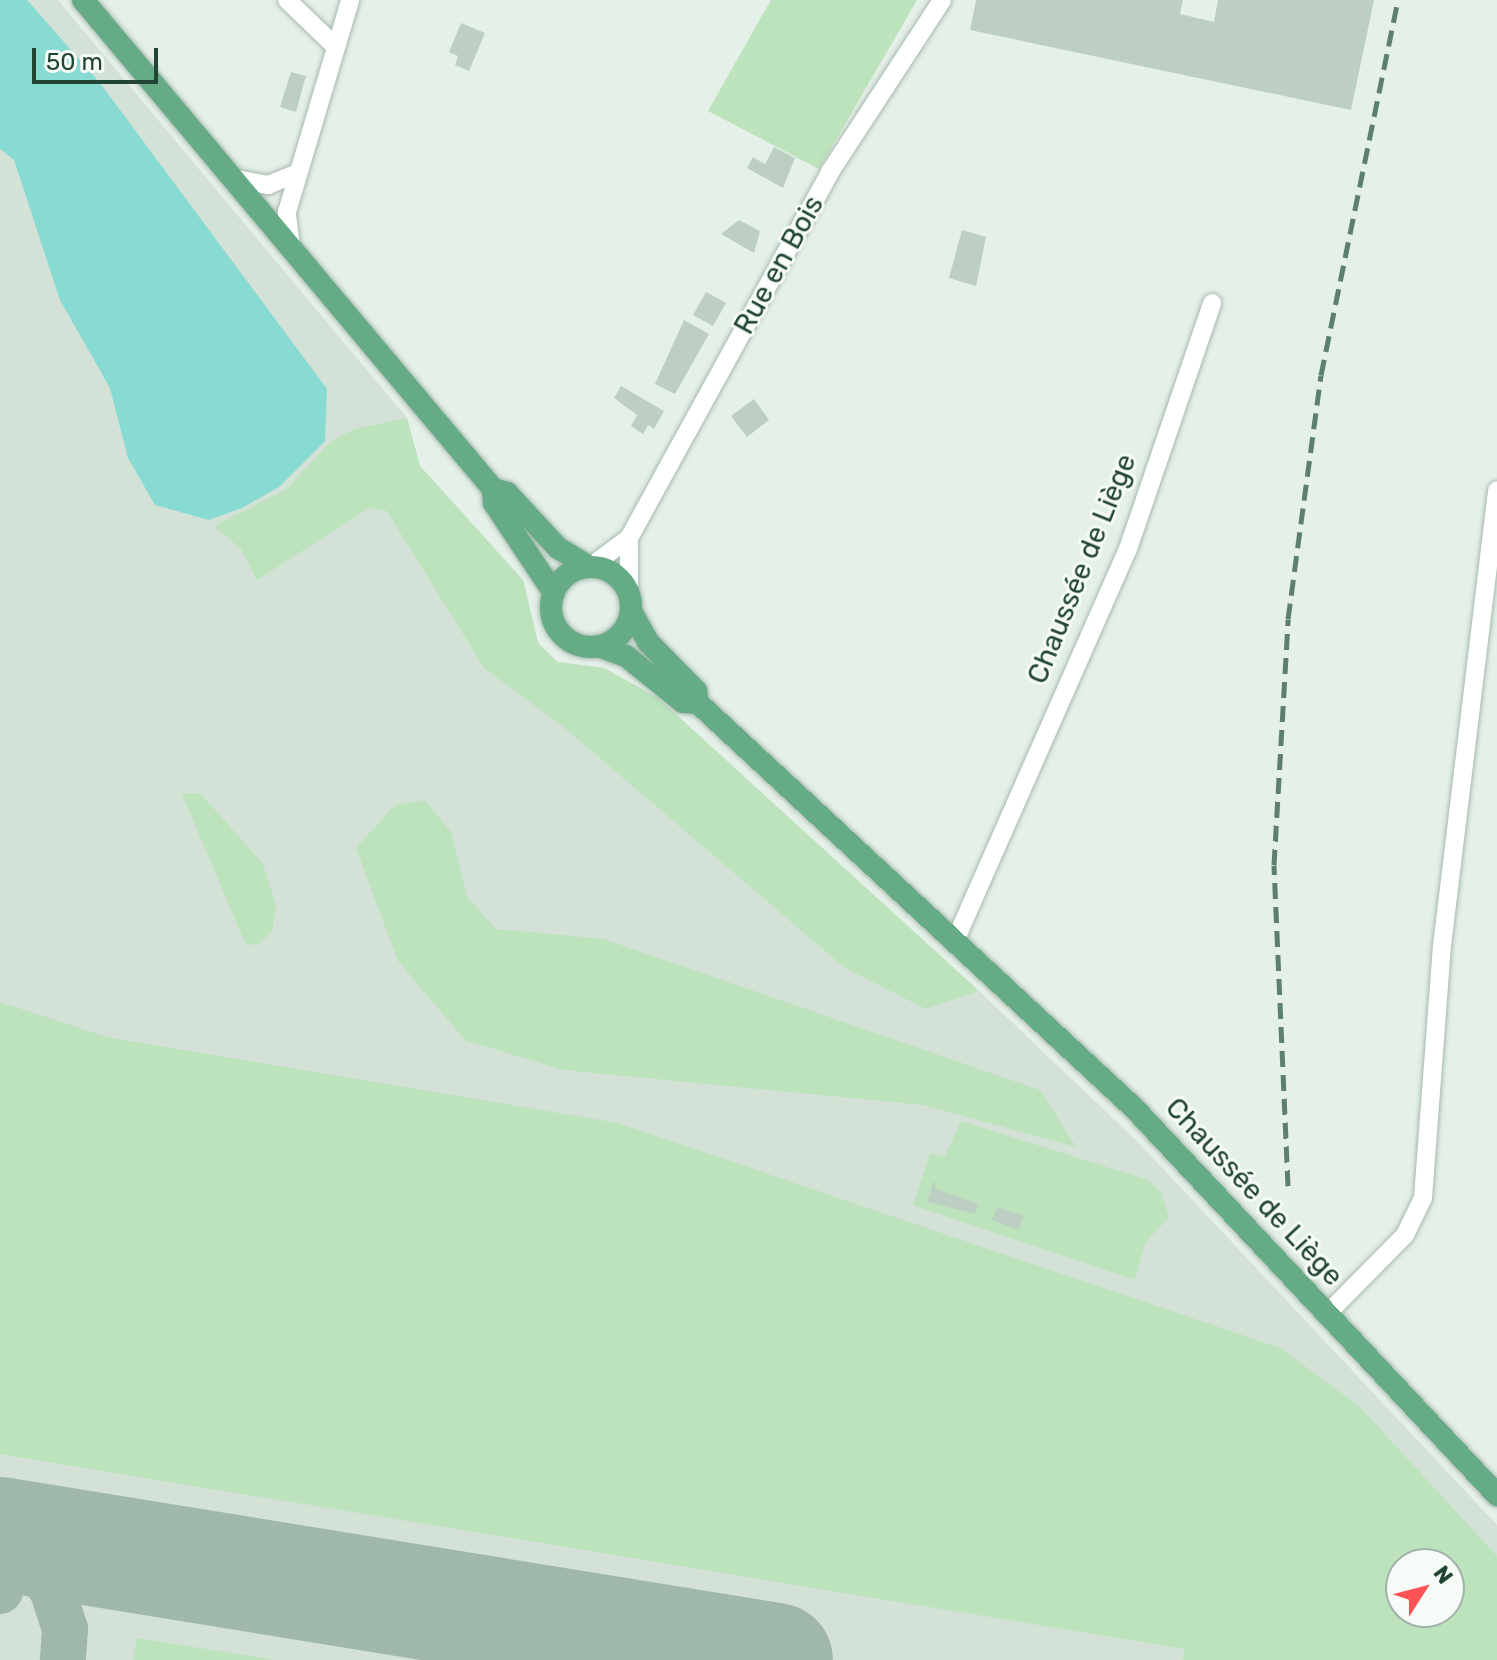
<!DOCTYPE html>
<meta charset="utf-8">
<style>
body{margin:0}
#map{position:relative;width:1497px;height:1660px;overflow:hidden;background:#e5f0e8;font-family:Rubik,sans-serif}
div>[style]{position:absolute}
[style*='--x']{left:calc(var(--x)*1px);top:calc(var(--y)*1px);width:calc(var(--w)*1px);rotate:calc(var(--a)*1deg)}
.built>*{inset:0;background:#d3e1d7}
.green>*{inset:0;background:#bce3bc}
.water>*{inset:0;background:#87dbd2}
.taxiway>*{height:46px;margin:-23px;padding:0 23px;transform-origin:23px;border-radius:23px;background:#a0b8aa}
.runway>*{height:114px;margin:-57px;padding:0 57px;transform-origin:57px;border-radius:57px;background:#a0b8aa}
.building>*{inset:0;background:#bdcec3}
.roads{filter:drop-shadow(0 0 2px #a6b9ae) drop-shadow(0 0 2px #a6b9ae)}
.minor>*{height:18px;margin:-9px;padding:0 9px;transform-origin:9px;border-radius:9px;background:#fff}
.major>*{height:22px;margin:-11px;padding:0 11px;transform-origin:11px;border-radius:11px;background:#64ab86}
.major>.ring{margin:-11px;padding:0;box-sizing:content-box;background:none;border:22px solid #64ab86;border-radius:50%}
.rail>*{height:5px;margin-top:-2.5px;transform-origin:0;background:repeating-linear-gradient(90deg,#5c806d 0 16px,transparent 0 24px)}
span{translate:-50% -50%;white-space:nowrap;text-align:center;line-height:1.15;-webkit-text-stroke:6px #f6fbf8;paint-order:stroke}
.street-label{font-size:28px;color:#214532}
.north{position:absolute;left:1385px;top:1548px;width:80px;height:80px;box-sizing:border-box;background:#f6fbf8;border:2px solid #a1b2a9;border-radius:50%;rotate:54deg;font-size:22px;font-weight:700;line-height:32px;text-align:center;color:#214532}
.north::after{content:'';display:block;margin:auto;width:28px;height:36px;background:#ff5456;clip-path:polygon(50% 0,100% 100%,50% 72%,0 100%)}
.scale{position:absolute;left:32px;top:48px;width:126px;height:36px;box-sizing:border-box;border:4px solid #214532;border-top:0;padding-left:10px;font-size:24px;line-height:28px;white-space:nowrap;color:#214532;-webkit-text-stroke:6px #f6fbf8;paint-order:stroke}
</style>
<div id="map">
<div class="built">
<i style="clip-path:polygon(evenodd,0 0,58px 0,407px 418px,420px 466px,523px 580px,538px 643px,558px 662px,604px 668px,658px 698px,979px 991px,1138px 1142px,1497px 1525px,1497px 1660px,0 1660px,0 0,1401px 1564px,1449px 1564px,1449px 1612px,1401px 1612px,1401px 1564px)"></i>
</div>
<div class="green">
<i style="clip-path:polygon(771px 0,917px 0,819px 169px,708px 111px)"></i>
<i style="clip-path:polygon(407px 418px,420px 466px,523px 580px,538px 643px,557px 662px,604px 668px,658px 698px,979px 991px,926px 1009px,845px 968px,566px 729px,484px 668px,387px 511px,369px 508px,257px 580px,241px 549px,214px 526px,287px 489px,331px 441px,355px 429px)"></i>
<i style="clip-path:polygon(200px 793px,263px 864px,276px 906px,272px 932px,258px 944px,246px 945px,182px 794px)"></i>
<i style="clip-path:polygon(425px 800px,451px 832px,467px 897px,496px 929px,604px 939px,1040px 1090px,1076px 1147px,924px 1105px,563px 1070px,465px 1040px,398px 961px,356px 848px,395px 805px)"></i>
<i style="clip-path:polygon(evenodd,0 1002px,107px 1037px,618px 1123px,1280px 1348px,1359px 1406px,1497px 1556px,1497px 1660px,1183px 1660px,1185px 1649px,0 1454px,0 1002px,1401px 1564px,1449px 1564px,1449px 1612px,1401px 1612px,1401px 1564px)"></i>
<i style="clip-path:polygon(961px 1121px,1148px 1180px,1161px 1192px,1169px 1217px,1145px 1243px,1135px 1280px,913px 1205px,930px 1154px,945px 1156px)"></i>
<i style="clip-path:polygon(137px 1638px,275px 1660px,133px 1660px)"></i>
</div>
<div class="water">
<i style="clip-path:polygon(0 0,27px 0,100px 83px,327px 389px,325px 441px,279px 487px,242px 508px,209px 520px,155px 505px,128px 458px,110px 388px,60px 300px,14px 160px,0 149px)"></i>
</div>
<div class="taxiway">
<i style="--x:0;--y:1542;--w:42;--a:34.4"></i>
<i style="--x:35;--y:1566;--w:29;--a:54"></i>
<i style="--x:52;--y:1589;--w:42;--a:72"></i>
<i style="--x:65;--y:1629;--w:31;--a:94"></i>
<i style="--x:0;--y:1591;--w:37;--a:-68"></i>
<i style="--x:14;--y:1557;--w:35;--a:-100"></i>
</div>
<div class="runway">
<i style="--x:0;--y:1534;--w:786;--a:9.22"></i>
</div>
<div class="building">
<i style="clip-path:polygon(976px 0,1183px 0,1180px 14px,1214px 22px,1218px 0,1374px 0,1351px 110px,970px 30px)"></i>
<i style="clip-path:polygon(461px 23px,485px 33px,469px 71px,455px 65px,458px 56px,449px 52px)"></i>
<i style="clip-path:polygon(291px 72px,306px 76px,296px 112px,280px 107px)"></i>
<i style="clip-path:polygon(774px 147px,795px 158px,783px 188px,747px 168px,753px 157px,765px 164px)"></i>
<i style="clip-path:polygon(739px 220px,760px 231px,754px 253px,721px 234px)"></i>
<i style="clip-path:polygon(962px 230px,986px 237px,976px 286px,949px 278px)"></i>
<i style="clip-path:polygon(706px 292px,726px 303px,713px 326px,693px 315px)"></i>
<i style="clip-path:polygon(684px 320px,709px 334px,675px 394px,655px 384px)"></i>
<i style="clip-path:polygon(621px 386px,664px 411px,654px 429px,648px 425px,643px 434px,631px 426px,637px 415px,614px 398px)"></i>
<i style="clip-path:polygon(754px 399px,769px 420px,747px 437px,731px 416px)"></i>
<i style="clip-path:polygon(934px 1180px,936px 1189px,979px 1204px,975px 1214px,927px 1202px)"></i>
<i style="clip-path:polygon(997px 1207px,1024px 1216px,1018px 1230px,992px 1220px)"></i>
</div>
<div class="roads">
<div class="minor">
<i style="--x:287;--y:0;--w:66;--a:43.8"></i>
<i style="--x:232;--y:178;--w:37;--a:11"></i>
<i style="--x:268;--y:185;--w:32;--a:-22"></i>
<i style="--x:291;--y:247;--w:35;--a:-97"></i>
<i style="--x:287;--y:212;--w:221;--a:-73.4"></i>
<i style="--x:629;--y:538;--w:56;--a:90"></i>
<i style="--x:590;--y:567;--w:49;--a:-36.6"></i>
<i style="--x:629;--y:538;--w:418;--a:-61.2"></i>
<i style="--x:830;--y:172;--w:205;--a:-56.9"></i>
<i style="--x:955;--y:941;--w:428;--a:-66.2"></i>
<i style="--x:1128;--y:549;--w:260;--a:-71.1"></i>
<i style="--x:1327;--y:1314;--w:111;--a:-45.4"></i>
<i style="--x:1405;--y:1235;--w:41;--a:-64.1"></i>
<i style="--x:1423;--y:1198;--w:253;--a:-85.7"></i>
<i style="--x:1442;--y:946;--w:459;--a:-83.1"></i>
</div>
<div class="major">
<i style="--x:83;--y:0;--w:638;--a:50.02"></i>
<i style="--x:493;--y:489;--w:14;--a:86"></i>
<i style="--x:494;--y:503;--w:108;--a:56.3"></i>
<i style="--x:493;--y:489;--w:15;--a:16"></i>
<i style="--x:507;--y:493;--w:75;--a:47.2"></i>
<i style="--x:558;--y:548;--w:37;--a:31"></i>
<i class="ring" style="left:551px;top:567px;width:58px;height:58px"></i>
<i style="--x:631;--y:611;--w:35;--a:61"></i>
<i style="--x:648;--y:642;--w:69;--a:45.6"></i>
<i style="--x:696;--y:691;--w:12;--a:81"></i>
<i style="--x:698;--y:703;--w:595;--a:42.89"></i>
<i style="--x:1134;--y:1108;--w:531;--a:46.83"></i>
<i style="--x:598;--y:646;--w:30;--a:20"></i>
<i style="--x:626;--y:656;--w:73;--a:38.9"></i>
<i style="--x:683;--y:702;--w:15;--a:4"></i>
</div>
</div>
<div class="rail">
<i style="--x:1288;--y:1186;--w:321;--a:-92.5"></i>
<i style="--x:1274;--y:865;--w:246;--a:-86.7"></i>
<i style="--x:1288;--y:619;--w:246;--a:-82.3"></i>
<i style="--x:1321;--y:375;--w:383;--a:-78.4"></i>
</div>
<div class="street-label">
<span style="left:779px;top:265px;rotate:-61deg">Rue en Bois</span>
<span style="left:1082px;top:569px;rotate:-68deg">Chaussée de Liège</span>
<span style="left:1254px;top:1192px;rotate:47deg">Chaussée de Liège</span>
</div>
<div class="north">N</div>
<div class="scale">50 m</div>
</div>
